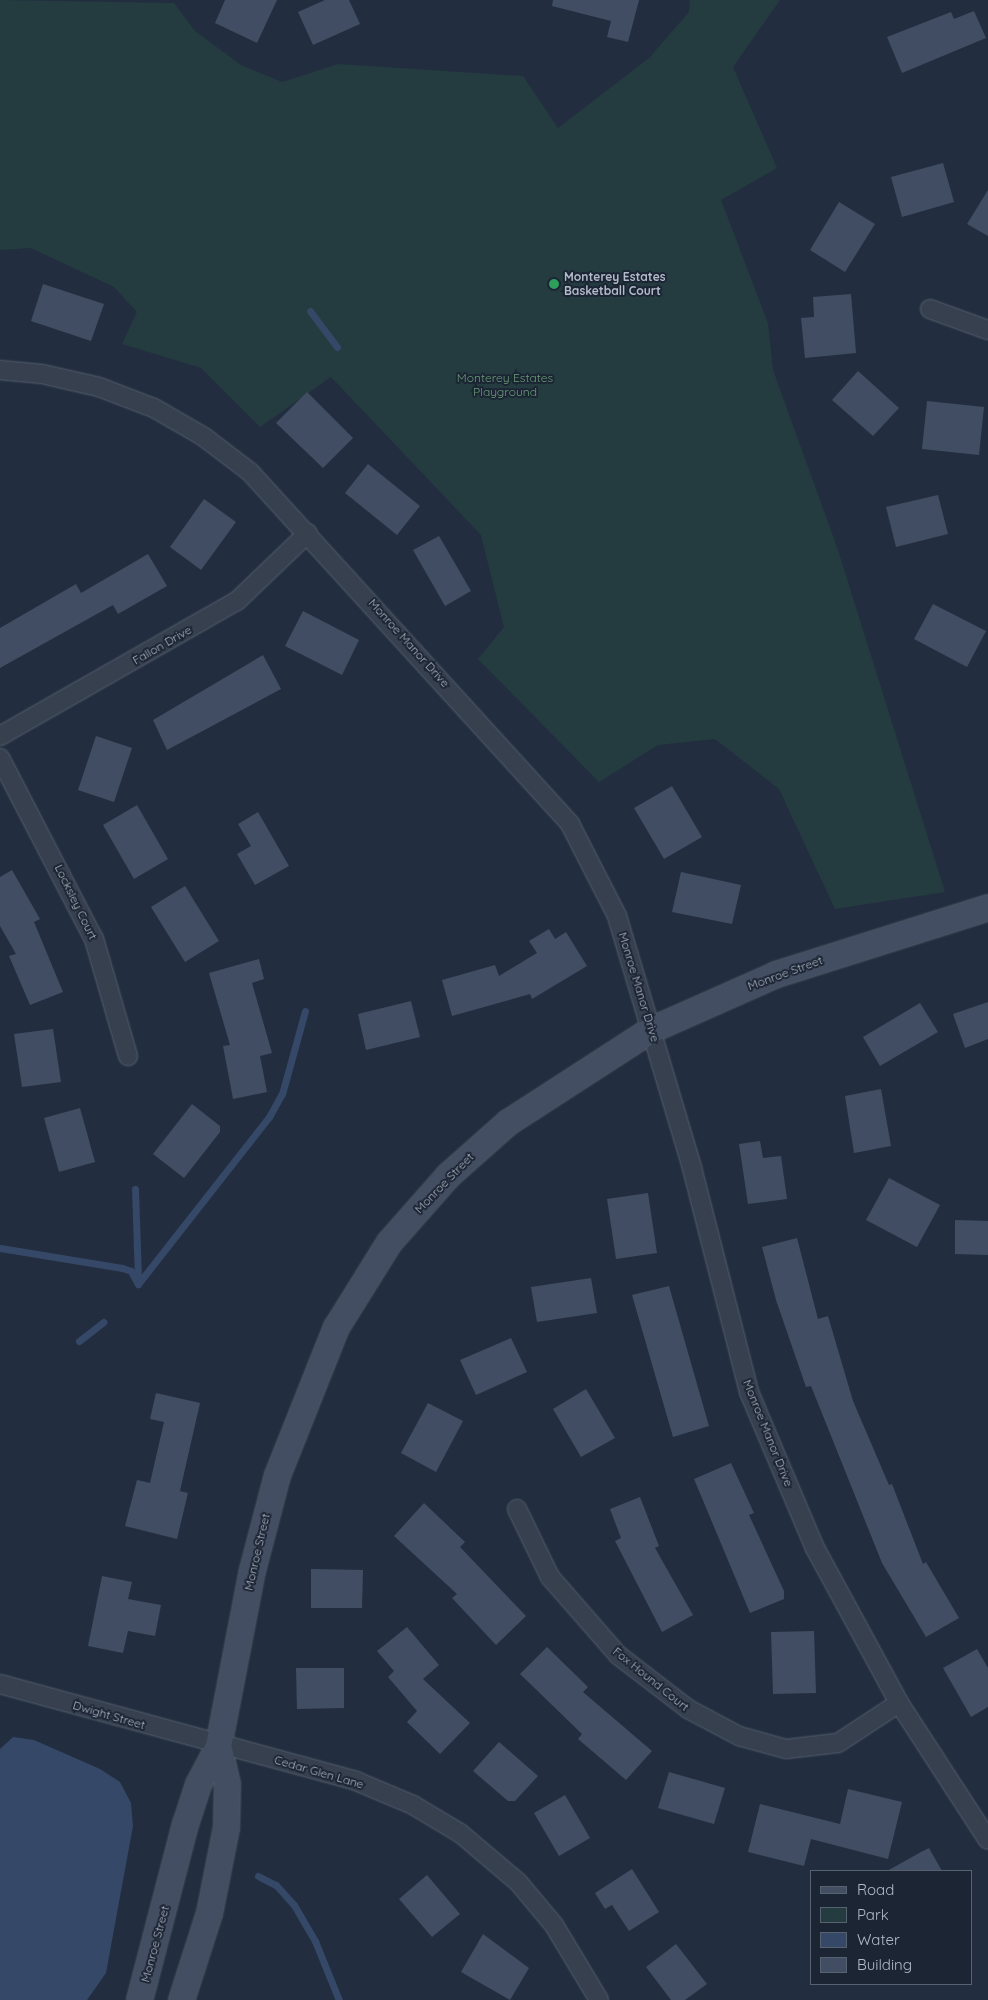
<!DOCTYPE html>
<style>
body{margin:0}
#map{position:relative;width:988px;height:2000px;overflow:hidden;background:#222e3f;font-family:Quicksand,sans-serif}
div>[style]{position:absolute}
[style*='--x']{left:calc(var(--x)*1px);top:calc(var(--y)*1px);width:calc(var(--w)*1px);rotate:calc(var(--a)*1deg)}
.green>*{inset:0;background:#243c40}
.water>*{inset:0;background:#354867}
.stream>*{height:7px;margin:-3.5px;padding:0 3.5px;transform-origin:3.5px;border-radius:3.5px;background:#354867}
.building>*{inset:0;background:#414d62}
.roads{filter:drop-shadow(0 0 1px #555e6d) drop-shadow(0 0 1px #555e6d)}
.minor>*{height:18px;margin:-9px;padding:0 9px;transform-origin:9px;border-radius:9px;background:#37404f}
.secondary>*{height:25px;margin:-12.5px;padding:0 12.5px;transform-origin:12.5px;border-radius:12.5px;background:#444e62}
.dots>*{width:14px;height:14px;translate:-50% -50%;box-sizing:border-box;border:2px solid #1c2534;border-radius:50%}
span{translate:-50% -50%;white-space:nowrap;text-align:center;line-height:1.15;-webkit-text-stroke:4px #1c2534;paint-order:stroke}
.poi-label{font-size:12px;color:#b3bbca;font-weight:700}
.left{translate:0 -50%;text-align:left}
.park-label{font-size:12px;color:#689d76}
.street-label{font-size:12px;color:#b3bbca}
.legend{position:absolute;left:810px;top:1870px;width:162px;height:115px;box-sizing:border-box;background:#1c2534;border:1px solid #586170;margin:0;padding:6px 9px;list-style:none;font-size:15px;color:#b3bbca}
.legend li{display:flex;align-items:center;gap:10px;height:25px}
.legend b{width:25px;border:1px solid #586170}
</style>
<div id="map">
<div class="green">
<i style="clip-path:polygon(0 0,174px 3px,195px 31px,241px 65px,282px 82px,338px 64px,523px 76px,558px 128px,649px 58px,689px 12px,690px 0,780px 0,733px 67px,777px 168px,721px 200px,768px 323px,773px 370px,838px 550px,945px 892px,835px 909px,779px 789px,715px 739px,658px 745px,599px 782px,478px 659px,504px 627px,481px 535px,331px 377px,260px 427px,201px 368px,122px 344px,137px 312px,114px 287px,31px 248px,0 250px)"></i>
</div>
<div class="water">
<i style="clip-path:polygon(13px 1737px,34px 1740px,100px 1769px,120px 1782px,131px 1803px,133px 1826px,106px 1973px,87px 2000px,0 2000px,0 1749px)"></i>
</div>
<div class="stream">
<i style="--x:310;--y:311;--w:45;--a:53.1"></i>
<i style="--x:135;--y:1189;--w:92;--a:88.1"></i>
<i style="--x:0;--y:1248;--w:124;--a:9.3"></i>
<i style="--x:122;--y:1268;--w:9;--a:18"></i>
<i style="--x:131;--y:1271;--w:15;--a:62"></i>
<i style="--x:138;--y:1284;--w:212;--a:-51.9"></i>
<i style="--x:269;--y:1117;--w:26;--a:-61"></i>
<i style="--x:282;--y:1094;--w:86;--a:-74.5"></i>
<i style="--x:79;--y:1341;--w:31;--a:-38"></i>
<i style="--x:258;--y:1876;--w:20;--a:27"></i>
<i style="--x:276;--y:1885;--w:27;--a:48"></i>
<i style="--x:294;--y:1905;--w:42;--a:59.7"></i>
<i style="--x:315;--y:1941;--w:64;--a:67.9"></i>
</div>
<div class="building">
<i style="clip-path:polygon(225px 0,277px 0,257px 43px,215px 23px)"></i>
<i style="clip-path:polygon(325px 0,349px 0,360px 24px,313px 45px,298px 12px)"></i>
<i style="clip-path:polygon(553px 0,639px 0,628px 42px,607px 37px,611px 21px,552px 6px)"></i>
<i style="clip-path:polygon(974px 11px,986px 38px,902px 73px,887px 37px,951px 12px,954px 19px)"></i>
<i style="clip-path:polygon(943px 163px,954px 202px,902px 217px,891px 177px)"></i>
<i style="clip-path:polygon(988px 190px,988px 236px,967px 224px)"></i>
<i style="clip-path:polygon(839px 202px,875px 224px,845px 272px,810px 250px)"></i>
<i style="clip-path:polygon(43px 284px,104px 304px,91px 341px,31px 321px)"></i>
<i style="clip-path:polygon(851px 294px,856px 353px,805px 358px,801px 318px,814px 317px,813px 297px)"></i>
<i style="clip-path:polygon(858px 371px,899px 408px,873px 436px,832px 400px)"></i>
<i style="clip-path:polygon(307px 392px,353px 438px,323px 468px,276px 423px)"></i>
<i style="clip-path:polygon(927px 401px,984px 407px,979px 455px,922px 449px)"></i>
<i style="clip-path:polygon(368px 464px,420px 506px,397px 535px,345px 493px)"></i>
<i style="clip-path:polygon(938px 495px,948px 534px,896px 547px,886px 507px)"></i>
<i style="clip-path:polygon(204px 499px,236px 522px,201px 570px,170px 547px)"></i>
<i style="clip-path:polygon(439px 536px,471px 591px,445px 606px,413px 550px)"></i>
<i style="clip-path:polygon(148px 554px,167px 586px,118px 614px,113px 605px,0 668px,0 628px,76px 584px,81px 593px)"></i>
<i style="clip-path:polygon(933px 604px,986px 631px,967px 667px,914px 639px)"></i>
<i style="clip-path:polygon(303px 611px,359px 640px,342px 675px,285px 646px)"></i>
<i style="clip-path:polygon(263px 655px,281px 689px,167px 750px,153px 720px)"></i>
<i style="clip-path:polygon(96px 736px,132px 748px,114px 802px,78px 790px)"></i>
<i style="clip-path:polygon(672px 786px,702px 837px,664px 859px,634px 808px)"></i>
<i style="clip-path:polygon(137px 805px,168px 859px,134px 879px,103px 825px)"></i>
<i style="clip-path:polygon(258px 812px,289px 866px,255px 885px,237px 854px,251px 846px,238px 824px)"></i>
<i style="clip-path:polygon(12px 870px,40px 919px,34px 922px,63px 992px,30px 1005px,9px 956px,16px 954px,0 926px,0 877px)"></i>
<i style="clip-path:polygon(681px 872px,741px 885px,732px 924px,672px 912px)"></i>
<i style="clip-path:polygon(185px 886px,219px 941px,185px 962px,151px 907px)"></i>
<i style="clip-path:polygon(549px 929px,555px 939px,566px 932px,587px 966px,532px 999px,530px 994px,452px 1016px,442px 980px,495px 965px,499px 976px,537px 953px,529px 941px)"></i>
<i style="clip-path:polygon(259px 959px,264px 979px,252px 983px,272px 1053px,260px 1056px,267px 1092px,233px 1099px,223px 1046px,230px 1045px,209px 973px)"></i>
<i style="clip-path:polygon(411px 1001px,420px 1037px,366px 1050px,358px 1014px)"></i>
<i style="clip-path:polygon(988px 1002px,988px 1039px,965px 1048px,953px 1014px)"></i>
<i style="clip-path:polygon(920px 1003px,938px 1032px,880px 1066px,863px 1037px)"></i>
<i style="clip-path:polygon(53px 1029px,61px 1082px,22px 1087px,14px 1034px)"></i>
<i style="clip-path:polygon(881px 1089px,891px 1146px,854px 1153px,845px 1096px)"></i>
<i style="clip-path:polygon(192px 1104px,220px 1126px,220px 1132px,184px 1178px,153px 1154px)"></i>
<i style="clip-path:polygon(80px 1108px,95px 1162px,59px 1172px,44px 1118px)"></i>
<i style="clip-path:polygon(760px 1141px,763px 1158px,781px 1156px,787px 1199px,748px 1204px,739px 1144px)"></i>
<i style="clip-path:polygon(889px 1178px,940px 1205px,917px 1247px,866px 1220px)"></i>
<i style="clip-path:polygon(648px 1193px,657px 1253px,616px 1259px,607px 1199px)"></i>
<i style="clip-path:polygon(955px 1220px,988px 1221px,988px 1255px,955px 1254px)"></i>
<i style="clip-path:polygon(797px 1238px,818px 1319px,828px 1316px,853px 1401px,889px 1485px,892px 1484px,923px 1564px,926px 1562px,959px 1618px,926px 1637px,882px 1563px,811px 1386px,806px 1387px,776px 1300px,762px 1247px)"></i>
<i style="clip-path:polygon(591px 1278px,597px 1313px,537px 1322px,531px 1287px)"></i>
<i style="clip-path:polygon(669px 1286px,709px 1426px,673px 1437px,632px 1295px)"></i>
<i style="clip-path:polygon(511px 1338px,527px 1372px,476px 1395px,460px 1360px)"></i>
<i style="clip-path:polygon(586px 1389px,615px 1438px,581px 1457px,553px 1409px)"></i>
<i style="clip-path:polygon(156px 1393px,200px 1403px,180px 1491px,188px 1493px,177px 1539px,125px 1526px,137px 1480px,150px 1483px,164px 1422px,150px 1419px)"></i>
<i style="clip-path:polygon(428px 1403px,463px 1421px,436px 1472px,401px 1453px)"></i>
<i style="clip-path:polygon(731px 1463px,754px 1513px,749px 1515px,784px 1591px,784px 1599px,750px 1613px,694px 1479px)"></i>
<i style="clip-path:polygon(640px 1497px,659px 1546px,655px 1548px,693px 1615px,662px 1632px,615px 1541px,621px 1538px,610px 1509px)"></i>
<i style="clip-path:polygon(424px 1503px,465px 1542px,460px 1547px,526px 1616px,496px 1645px,452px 1598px,457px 1594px,394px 1536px)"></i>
<i style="clip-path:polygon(311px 1569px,363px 1570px,362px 1608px,311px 1608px)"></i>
<i style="clip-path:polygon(102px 1576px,132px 1582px,128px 1599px,161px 1605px,155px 1636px,128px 1631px,123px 1653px,88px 1646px)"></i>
<i style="clip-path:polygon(407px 1627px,439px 1665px,423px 1679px,470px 1723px,440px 1754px,407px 1722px,417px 1711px,388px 1677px,394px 1671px,377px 1651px)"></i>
<i style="clip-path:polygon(814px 1631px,816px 1693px,773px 1694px,771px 1632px)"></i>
<i style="clip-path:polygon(547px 1647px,588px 1687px,583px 1692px,652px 1751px,626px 1780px,578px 1739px,582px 1734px,520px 1674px)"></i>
<i style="clip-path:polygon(977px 1649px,988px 1668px,988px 1707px,971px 1717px,943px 1668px)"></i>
<i style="clip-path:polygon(296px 1668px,344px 1668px,344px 1708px,297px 1709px)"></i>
<i style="clip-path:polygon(499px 1742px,538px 1776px,515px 1801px,508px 1801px,473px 1771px)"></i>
<i style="clip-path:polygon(669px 1772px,725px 1788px,714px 1824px,658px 1808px)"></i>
<i style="clip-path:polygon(848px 1789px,902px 1802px,888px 1859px,811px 1839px,804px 1866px,748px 1852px,760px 1804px,840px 1824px)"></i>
<i style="clip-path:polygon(565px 1795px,590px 1838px,559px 1856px,534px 1813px)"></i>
<i style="clip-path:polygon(929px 1848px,942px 1871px,887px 1871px,921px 1852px)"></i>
<i style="clip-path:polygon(632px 1869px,659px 1912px,629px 1931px,612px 1905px,605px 1909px,595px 1893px)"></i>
<i style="clip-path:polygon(427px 1875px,460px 1914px,432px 1937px,399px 1899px)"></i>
<i style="clip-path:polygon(483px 1934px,529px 1968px,510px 2000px,461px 1972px)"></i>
<i style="clip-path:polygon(676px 1944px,707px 1984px,685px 2000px,671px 2000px,646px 1967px)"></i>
</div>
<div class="roads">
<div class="minor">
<i style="--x:930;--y:309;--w:62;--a:19.9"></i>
<i style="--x:0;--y:370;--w:42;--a:5.4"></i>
<i style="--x:42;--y:374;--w:58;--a:12.8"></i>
<i style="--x:99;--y:387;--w:59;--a:20.9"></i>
<i style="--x:154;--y:408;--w:58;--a:30.1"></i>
<i style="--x:204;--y:437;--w:58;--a:37.3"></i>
<i style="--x:250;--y:472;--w:476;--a:47.7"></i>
<i style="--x:570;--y:824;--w:103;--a:62.9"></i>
<i style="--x:617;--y:916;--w:263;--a:73.4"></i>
<i style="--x:692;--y:1168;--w:231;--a:75.7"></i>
<i style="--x:749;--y:1392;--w:169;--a:67.1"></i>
<i style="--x:815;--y:1548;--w:176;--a:61.5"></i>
<i style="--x:899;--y:1703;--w:163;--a:57"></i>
<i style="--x:0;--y:736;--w:273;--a:-29.7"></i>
<i style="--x:237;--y:601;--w:98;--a:-43.8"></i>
<i style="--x:0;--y:758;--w:204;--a:62.6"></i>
<i style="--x:94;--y:939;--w:122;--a:73.8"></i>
<i style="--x:517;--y:1509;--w:76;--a:64.1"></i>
<i style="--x:550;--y:1577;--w:103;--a:48.9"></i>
<i style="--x:618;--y:1655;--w:88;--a:37.6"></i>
<i style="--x:688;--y:1709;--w:58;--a:27.9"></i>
<i style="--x:739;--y:1736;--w:49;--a:15.5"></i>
<i style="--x:786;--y:1749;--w:52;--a:-6.6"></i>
<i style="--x:838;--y:1743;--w:73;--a:-33.3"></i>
<i style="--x:0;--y:1684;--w:369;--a:15.2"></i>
<i style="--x:356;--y:1781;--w:62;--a:22.8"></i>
<i style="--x:413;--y:1805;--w:55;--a:30.8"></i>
<i style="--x:460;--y:1833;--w:76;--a:40.2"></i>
<i style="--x:518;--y:1882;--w:56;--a:50.1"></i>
<i style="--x:554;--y:1925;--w:87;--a:59"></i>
</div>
<div class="secondary">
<i style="--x:139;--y:2000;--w:182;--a:-75.4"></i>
<i style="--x:185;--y:1824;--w:42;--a:-72"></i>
<i style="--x:198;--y:1784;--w:43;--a:-62.2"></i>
<i style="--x:218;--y:1746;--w:179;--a:-79.1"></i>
<i style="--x:252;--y:1570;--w:98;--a:-75.3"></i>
<i style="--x:277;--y:1475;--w:159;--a:-68.3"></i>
<i style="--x:336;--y:1327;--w:100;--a:-58.1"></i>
<i style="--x:389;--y:1242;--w:89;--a:-48.6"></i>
<i style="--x:448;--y:1175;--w:80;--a:-41.5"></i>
<i style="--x:508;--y:1122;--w:171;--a:-32.9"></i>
<i style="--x:652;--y:1029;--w:136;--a:-23.9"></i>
<i style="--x:776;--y:974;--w:222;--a:-17.5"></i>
<i style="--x:181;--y:2000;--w:91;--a:-72.2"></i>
<i style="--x:209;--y:1913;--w:88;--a:-78.8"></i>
<i style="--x:226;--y:1827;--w:43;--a:-88.7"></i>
<i style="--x:227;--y:1784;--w:39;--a:-103"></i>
</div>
</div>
<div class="dots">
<i style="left:554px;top:284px;background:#2e9e5b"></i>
</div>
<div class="poi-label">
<span class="left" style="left:564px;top:284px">Monterey Estates<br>Basketball Court</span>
</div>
<div class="park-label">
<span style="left:505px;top:385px">Monterey Estates<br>Playground</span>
</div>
<div class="street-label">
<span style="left:409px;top:643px;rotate:48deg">Monroe Manor Drive</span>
<span style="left:162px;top:645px;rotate:-30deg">Fallon Drive</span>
<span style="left:76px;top:902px;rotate:64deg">Locksley Court</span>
<span style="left:785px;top:973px;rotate:-20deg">Monroe Street</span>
<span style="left:639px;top:987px;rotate:73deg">Monroe Manor Drive</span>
<span style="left:444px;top:1183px;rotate:-46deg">Monroe Street</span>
<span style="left:768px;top:1433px;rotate:68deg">Monroe Manor Drive</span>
<span style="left:257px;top:1552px;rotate:-77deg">Monroe Street</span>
<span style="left:651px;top:1679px;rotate:39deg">Fox Hound Court</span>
<span style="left:109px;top:1715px;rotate:16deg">Dwight Street</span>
<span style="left:319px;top:1772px;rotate:16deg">Cedar Glen Lane</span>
<span style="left:155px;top:1944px;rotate:-75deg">Monroe Street</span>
</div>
<ul class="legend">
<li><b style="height:6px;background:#444e62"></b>Road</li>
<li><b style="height:14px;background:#243c40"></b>Park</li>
<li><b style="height:14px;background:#354867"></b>Water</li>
<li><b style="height:14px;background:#414d62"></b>Building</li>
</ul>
</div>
